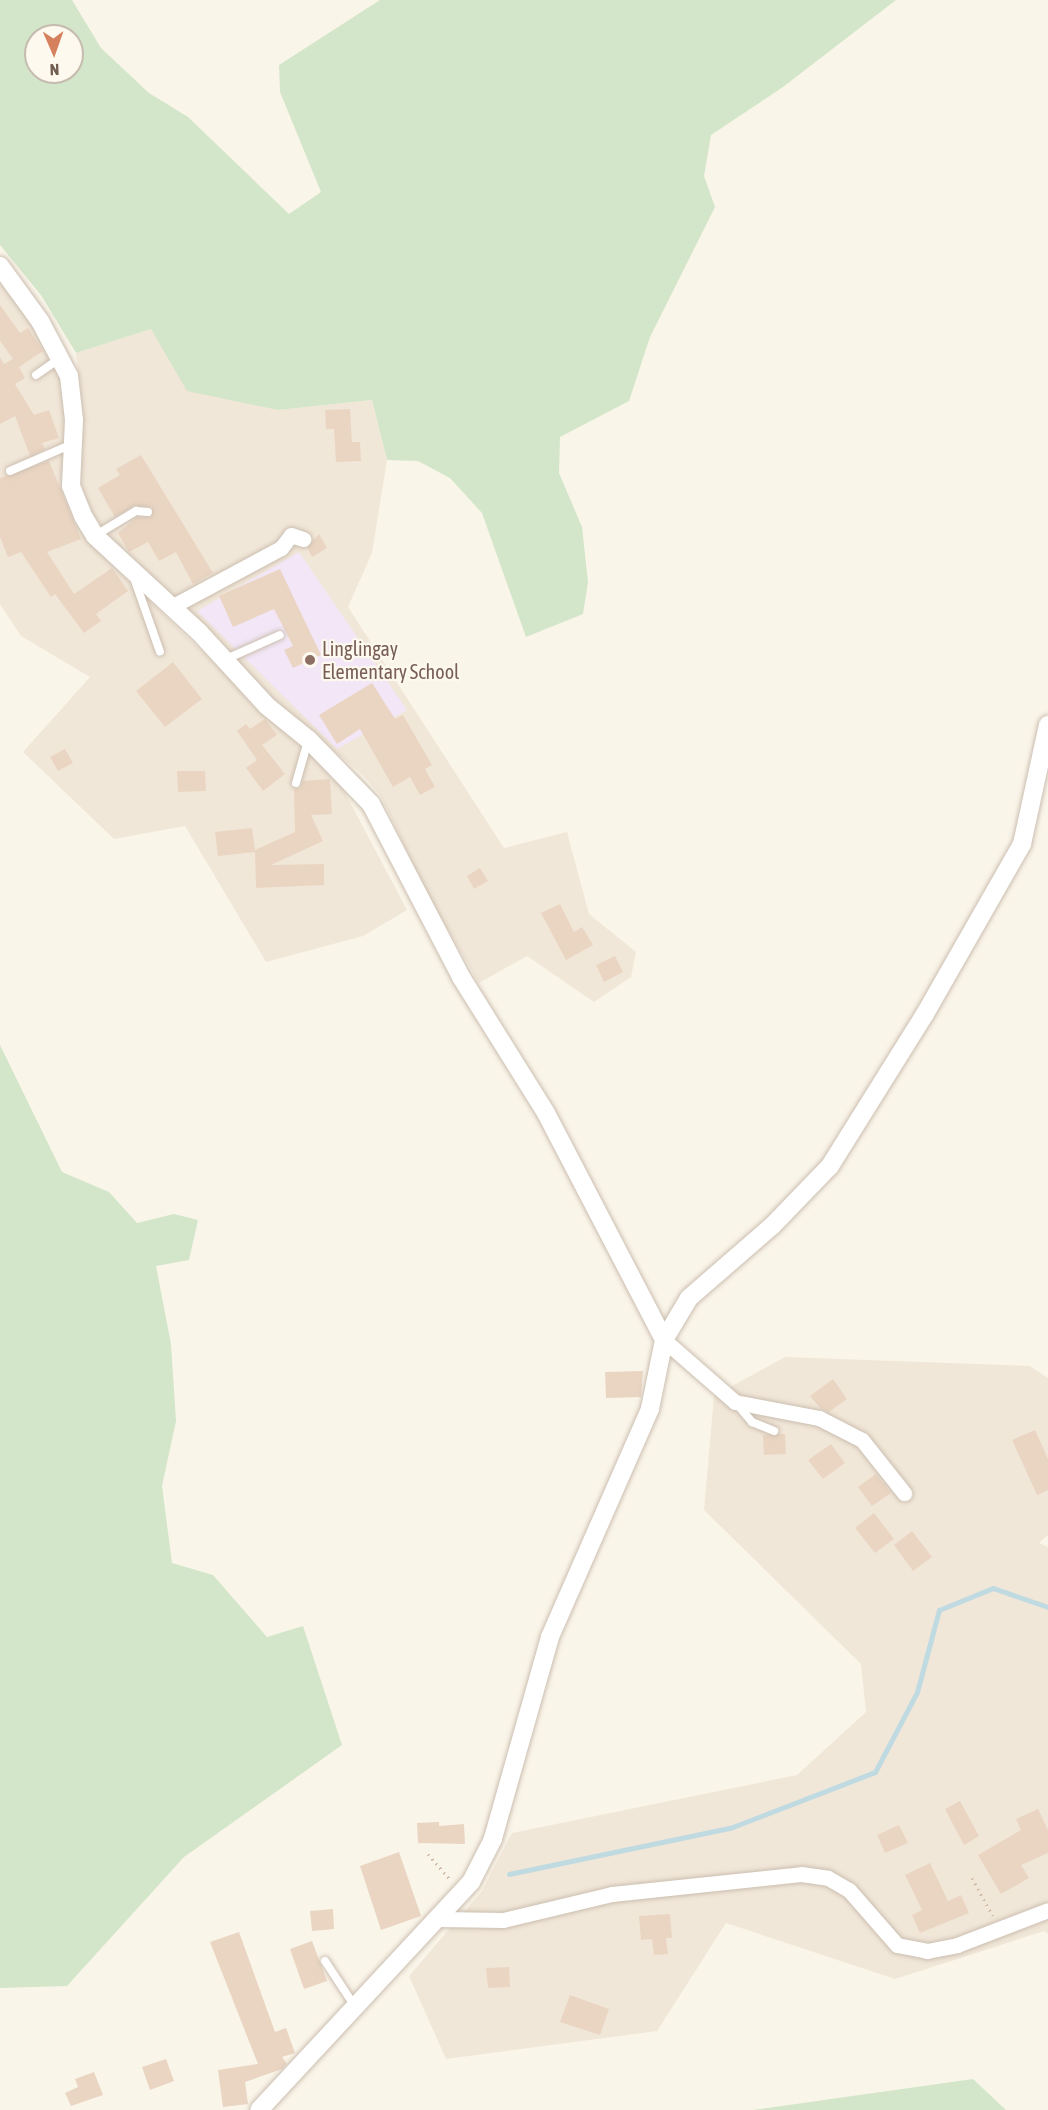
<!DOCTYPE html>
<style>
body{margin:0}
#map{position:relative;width:1048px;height:2110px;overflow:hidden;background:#faf5e9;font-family:"Asap Condensed",sans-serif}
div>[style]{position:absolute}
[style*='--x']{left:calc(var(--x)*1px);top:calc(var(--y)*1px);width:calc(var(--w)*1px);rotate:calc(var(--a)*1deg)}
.residential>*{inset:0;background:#f1e7d8}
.education>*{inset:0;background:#f2e6f7}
.green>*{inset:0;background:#d3e6c9}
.stream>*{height:5px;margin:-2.5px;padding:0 2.5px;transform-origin:2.5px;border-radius:2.5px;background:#c0dae2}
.building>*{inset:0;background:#ead5c2}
.path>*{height:3px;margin-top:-1.5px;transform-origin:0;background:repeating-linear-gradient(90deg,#d1bba7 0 1.5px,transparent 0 6px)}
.roads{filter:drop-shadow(0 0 2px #cbbeb0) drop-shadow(0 0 2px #cbbeb0)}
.service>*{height:8px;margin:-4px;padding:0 4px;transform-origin:4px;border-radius:4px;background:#fff}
.minor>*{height:15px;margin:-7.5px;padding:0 7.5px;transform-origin:7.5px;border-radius:7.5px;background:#fff}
.tertiary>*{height:18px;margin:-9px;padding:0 9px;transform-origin:9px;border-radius:9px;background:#fff}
.dots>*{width:16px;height:16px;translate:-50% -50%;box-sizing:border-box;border:3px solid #fdf9ef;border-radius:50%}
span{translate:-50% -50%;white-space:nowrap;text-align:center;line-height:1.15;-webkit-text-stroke:4.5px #fdf9ef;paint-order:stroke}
.education-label{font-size:20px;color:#785e54}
.left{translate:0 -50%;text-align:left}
.north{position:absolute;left:24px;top:24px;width:60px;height:60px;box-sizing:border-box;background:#fdf9ef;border:2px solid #c5bbaf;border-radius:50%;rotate:178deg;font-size:16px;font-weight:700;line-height:24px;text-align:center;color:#715e50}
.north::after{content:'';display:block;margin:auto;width:21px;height:27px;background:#d5815d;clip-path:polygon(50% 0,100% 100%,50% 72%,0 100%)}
</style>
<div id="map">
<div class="residential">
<i style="clip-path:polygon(0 275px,47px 341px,62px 376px,65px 431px,83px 529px,107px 560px,341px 785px,407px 910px,363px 936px,266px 962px,185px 826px,114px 839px,23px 752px,90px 677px,21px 636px,0 604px)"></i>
<i style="clip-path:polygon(151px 329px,278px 410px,372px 400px,387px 460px,372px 553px,348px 607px,504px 848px,567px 832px,589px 914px,636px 952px,631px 977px,594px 1002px,527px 956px,479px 983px,426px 891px,381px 796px,363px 775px,279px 705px,120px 548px,96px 519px,85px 501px,80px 473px,82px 403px,76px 353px)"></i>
<i style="clip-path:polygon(785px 1357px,1030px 1366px,1048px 1378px,1048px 1535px,1039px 1543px,1048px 1547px,1048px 1934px,1044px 1931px,895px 1979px,726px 1923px,657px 2031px,446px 2059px,409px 1976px,482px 1891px,512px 1833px,797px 1775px,866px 1712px,861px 1664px,704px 1510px,714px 1396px)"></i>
</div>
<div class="education">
<i style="clip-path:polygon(299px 552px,407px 710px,337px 749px,197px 611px)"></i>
</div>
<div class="green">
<i style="clip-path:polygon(evenodd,0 0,72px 0,101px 48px,149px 93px,188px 117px,289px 214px,321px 192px,280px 92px,279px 65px,380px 0,896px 0,783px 87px,711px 135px,704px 176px,715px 207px,650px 337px,629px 401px,560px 437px,559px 473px,582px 527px,588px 582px,583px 614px,526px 637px,482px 513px,450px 478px,418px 461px,387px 460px,372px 400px,278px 410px,187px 391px,151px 329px,76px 353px,41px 295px,0 245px,0 0,36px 36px,72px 36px,72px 72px,36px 72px,36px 36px)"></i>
<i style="clip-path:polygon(0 1045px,62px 1172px,109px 1192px,137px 1223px,174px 1214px,198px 1220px,189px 1260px,156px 1266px,171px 1344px,176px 1421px,162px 1486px,172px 1563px,213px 1575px,267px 1637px,303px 1626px,342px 1745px,184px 1857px,67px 1986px,0 1988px)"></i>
<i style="clip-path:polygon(973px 2079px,1006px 2110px,753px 2110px)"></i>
</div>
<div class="stream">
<i style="--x:509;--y:1874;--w:226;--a:-11.8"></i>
<i style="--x:730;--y:1828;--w:155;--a:-21.1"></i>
<i style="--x:875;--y:1772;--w:90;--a:-62.3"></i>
<i style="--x:917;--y:1692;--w:85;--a:-75"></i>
<i style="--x:939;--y:1610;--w:58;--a:-22.2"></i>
<i style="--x:993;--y:1588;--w:58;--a:19.1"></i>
</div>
<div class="building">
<i style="clip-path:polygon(0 305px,20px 333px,28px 328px,43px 351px,19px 367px,25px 378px,15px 384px,34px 415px,49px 410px,59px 438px,42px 443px,45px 449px,30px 456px,15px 416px,0 424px,0 357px,4px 364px,13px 359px,0 341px)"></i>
<i style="clip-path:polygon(350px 409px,352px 442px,360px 442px,361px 461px,336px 462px,334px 429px,326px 429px,325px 410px)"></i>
<i style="clip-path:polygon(141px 455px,213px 573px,193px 584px,176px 552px,159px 561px,148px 542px,129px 552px,118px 533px,137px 517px,151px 517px,152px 507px,134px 506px,115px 517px,98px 488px,120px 475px,116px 469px)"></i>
<i style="clip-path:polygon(49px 461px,81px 539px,47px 552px,74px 594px,112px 568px,128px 591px,96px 614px,101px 621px,84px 633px,55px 594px,51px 597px,21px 552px,8px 557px,0 537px,0 478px)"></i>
<i style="clip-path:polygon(319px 534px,327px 548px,312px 557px,307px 547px)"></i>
<i style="clip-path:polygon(280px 569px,321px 655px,293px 668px,284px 650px,293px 646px,274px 609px,233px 627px,219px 596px)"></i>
<i style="clip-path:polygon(173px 662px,202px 699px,165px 727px,136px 691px)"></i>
<i style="clip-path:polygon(372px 683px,395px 719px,403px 715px,432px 765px,425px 769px,435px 787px,420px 795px,410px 777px,393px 787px,360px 729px,337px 744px,319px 715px)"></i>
<i style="clip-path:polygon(265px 719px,277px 735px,262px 745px,285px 774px,263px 791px,246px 768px,257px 760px,237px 731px,246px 724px,250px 729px)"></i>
<i style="clip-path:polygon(65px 749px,73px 763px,58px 771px,50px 757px)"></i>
<i style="clip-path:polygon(177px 771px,205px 771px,206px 791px,178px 792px)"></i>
<i style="clip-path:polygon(330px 779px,332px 814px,311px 815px,323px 841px,271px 865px,324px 864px,324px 885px,256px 888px,255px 852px,218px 856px,215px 832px,252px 828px,255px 850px,295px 832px,294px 789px,300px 788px,303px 781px)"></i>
<i style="clip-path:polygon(480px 868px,488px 881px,474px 889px,467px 876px)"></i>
<i style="clip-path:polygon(560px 904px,574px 932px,582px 927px,593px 945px,566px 960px,541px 913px)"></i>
<i style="clip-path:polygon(615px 956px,623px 972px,604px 982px,596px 965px)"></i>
<i style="clip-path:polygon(643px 1371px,641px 1397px,606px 1398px,605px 1372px)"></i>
<i style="clip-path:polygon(833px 1379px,847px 1399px,829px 1412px,820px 1408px,810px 1396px)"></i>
<i style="clip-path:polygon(1035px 1430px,1048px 1459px,1048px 1490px,1037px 1495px,1012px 1440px)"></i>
<i style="clip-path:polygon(779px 1434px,785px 1434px,786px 1454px,764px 1455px,763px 1435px)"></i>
<i style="clip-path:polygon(831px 1444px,845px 1463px,823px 1479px,808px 1460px)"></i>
<i style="clip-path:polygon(876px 1474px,891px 1493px,872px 1506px,858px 1487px)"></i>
<i style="clip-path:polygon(874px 1513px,894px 1539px,875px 1553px,855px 1528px)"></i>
<i style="clip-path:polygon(912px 1531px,932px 1557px,913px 1571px,894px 1545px)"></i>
<i style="clip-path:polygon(960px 1801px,979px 1836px,964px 1845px,945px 1809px)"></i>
<i style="clip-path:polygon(1038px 1809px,1048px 1830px,1048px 1853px,1021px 1865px,1029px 1878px,1001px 1894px,978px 1855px,1021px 1830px,1016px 1819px)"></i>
<i style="clip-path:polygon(439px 1822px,439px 1826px,464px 1824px,465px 1844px,418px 1843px,417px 1823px)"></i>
<i style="clip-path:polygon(899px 1825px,908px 1843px,885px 1853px,877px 1835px)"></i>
<i style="clip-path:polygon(399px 1852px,421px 1916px,381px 1930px,360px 1866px)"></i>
<i style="clip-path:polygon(930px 1863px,948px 1901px,961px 1895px,969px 1913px,920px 1933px,912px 1915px,922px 1910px,905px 1875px)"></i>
<i style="clip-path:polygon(333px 1909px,334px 1929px,312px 1931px,310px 1911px)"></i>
<i style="clip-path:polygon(670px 1914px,672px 1938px,666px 1938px,668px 1954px,654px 1955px,652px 1939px,641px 1940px,639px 1916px)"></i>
<i style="clip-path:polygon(239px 1932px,275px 2032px,286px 2028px,295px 2053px,282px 2057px,287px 2064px,282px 2069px,245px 2082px,248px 2104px,223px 2107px,218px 2070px,258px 2064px,210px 1942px)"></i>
<i style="clip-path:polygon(312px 1941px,327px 1981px,304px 1989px,290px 1949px)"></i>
<i style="clip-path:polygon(509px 1967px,510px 1987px,488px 1988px,486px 1968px)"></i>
<i style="clip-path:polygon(570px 1995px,609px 2009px,600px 2035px,560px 2022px)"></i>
<i style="clip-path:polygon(166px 2059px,174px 2081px,150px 2090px,142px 2067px)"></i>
<i style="clip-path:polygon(94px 2072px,103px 2095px,71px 2106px,65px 2093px,78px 2087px,75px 2079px)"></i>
</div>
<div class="path">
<i style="--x:428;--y:1854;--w:33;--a:49"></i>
<i style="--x:972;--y:1878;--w:43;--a:61.1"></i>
</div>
<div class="roads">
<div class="service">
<i style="--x:36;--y:375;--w:29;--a:-35"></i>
<i style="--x:10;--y:471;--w:65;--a:-23.4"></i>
<i style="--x:96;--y:535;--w:47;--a:-31"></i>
<i style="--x:136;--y:511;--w:12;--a:5"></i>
<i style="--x:134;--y:578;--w:78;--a:70.6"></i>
<i style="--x:224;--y:660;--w:61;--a:-24.1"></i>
<i style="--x:296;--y:783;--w:44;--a:-74.1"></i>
<i style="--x:736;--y:1403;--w:25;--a:50"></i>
<i style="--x:752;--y:1422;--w:24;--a:22"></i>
<i style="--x:325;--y:1961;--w:56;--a:56.6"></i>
</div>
<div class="minor">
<i style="--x:171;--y:607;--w:125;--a:-28.2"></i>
<i style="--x:281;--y:548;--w:16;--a:-52"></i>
<i style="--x:291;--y:535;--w:13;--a:18"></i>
<i style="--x:664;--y:1340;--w:94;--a:41.1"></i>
<i style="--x:735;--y:1402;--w:86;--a:10.8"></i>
<i style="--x:819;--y:1418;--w:48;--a:27.1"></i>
<i style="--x:862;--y:1440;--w:68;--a:51.6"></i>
<i style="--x:439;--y:1919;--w:64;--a:0.9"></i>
<i style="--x:503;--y:1920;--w:112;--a:-13.4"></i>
<i style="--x:612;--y:1894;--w:190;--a:-6"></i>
<i style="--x:801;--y:1874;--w:27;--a:8"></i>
<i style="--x:828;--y:1878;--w:24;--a:30"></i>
<i style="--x:849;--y:1890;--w:73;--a:48.9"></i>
<i style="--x:897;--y:1945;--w:31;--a:11"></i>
<i style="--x:927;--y:1951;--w:31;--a:-11"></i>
<i style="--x:957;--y:1945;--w:97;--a:-21"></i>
</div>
<div class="tertiary">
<i style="--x:0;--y:266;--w:68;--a:54"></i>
<i style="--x:40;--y:321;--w:62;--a:62.2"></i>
<i style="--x:69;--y:376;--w:44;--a:83.5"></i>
<i style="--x:74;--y:420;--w:66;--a:92.6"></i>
<i style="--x:71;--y:486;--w:32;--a:68"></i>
<i style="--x:83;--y:516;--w:23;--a:59"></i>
<i style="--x:95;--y:536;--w:142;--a:42.7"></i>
<i style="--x:199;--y:632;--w:100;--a:47.4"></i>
<i style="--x:267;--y:706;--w:54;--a:39"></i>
<i style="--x:309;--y:740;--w:89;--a:45.9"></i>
<i style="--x:371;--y:804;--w:195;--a:62.5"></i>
<i style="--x:461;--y:977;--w:160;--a:58"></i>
<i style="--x:546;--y:1113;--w:256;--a:62.5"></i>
<i style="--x:664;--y:1340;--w:70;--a:101.5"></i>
<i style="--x:650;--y:1409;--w:249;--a:113.7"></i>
<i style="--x:550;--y:1637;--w:210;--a:105.8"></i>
<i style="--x:493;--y:1839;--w:48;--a:117.1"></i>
<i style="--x:471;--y:1882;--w:311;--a:132.9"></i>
<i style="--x:664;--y:1340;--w:49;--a:-59.2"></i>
<i style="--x:689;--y:1298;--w:111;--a:-41"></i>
<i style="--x:773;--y:1225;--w:82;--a:-46"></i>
<i style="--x:830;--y:1166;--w:179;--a:-58"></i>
<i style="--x:925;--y:1014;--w:196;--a:-60.3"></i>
<i style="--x:1022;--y:844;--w:122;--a:-77.7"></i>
</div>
</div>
<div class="dots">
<i style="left:310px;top:660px;background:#8d6e63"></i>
</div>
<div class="education-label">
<span class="left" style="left:322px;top:660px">Linglingay<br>Elementary School</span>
</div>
<div class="north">N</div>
</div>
